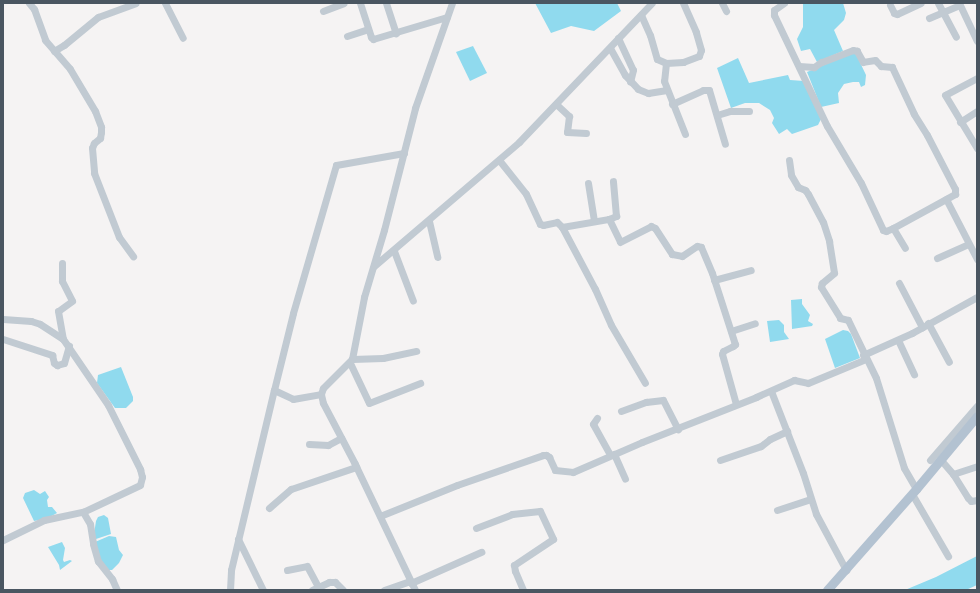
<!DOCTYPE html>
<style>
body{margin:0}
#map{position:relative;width:980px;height:593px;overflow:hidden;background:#f5f3f3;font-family:"Space Grotesk",sans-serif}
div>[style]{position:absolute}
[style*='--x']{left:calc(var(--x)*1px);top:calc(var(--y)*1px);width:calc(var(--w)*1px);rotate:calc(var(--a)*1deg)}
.water>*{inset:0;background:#90daee}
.minor>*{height:7px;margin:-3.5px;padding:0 3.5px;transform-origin:3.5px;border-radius:3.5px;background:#c1cad2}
.major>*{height:9px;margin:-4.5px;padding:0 4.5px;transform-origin:4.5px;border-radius:4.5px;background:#b3c2d1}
span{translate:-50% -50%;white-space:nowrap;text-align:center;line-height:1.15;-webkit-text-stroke:4px #fff;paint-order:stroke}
.frame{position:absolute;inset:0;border:4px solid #4a5661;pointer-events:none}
</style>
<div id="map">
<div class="water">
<i style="clip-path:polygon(535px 3px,617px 3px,621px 11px,594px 31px,571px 26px,551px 33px)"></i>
<i style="clip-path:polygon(803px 3px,843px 3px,846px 13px,844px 20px,834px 30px,843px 51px,817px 62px,810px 49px,801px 51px,797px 39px,803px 27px)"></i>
<i style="clip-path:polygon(473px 46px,487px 73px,470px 81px,456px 52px)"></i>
<i style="clip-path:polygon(855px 52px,866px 75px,865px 85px,861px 87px,859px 82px,853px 82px,844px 84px,838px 93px,839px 103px,821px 107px,807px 72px)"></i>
<i style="clip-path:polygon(738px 58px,749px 83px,788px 75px,790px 80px,804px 81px,821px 119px,818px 125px,792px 134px,787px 129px,779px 134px,772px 123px,774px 118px,770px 110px,759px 103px,745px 103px,731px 108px,717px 68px)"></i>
<i style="clip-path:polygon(802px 299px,802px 304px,810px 315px,808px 321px,813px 324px,812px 326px,792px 329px,791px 300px)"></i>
<i style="clip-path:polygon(779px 320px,784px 325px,784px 332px,789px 339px,770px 342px,767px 321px)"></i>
<i style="clip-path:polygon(843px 330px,848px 331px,851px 334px,860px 358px,835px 368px,825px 339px)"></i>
<i style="clip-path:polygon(121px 367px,133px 397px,133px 401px,126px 408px,115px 408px,97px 383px,98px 375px)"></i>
<i style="clip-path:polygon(34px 490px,40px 494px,45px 491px,49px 497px,47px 500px,48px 507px,52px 507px,57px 513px,46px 519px,34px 521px,23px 498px,25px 493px)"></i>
<i style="clip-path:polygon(104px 515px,108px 518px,111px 534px,96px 539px,94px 534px,96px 521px,98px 517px)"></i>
<i style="clip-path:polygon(109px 536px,116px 537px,119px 550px,123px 555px,119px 563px,112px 570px,107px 570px,101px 562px,95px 542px)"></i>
<i style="clip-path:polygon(62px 542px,65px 548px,63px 560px,64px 562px,70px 560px,72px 561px,60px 570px,59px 565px,48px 547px)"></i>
<i style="clip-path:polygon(977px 556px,977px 585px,966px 590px,905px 590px,936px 577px)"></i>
</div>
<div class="minor">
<i style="--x:29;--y:3;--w:8;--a:50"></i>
<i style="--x:34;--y:9;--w:33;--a:70"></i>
<i style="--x:45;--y:40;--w:38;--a:49"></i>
<i style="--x:70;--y:69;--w:49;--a:59.2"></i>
<i style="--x:95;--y:111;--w:17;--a:69"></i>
<i style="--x:101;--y:127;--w:5;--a:90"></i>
<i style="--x:101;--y:132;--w:6;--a:99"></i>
<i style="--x:100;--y:138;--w:8;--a:140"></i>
<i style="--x:94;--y:143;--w:5;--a:112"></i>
<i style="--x:92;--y:148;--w:25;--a:85"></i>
<i style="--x:94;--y:173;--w:69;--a:68.7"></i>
<i style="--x:119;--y:237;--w:24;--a:54"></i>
<i style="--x:165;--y:3;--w:39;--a:63"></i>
<i style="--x:360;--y:3;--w:36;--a:72"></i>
<i style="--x:371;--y:37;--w:3;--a:45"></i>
<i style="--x:373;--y:39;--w:77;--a:-16.6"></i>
<i style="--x:386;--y:3;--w:32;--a:72"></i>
<i style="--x:722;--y:3;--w:9;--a:63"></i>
<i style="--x:784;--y:3;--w:12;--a:145"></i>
<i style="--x:774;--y:10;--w:5;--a:90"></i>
<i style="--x:774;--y:15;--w:123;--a:64.5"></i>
<i style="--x:827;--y:126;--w:66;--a:59.2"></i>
<i style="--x:861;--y:183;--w:52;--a:64.9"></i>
<i style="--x:883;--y:230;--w:3;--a:18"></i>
<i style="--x:886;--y:231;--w:8;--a:-23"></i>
<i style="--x:893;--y:228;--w:71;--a:-28.7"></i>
<i style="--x:955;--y:194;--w:5;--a:-90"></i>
<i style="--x:955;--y:189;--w:61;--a:-117.4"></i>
<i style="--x:927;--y:135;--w:25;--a:-122"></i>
<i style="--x:914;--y:114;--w:52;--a:-115.1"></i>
<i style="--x:892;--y:67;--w:11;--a:-175"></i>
<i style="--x:881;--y:66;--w:8;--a:-135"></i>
<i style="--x:875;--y:60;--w:12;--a:171"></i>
<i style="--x:863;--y:62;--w:13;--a:-119"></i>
<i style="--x:857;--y:51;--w:4;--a:-166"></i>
<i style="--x:853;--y:50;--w:34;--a:159"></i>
<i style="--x:821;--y:62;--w:9;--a:144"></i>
<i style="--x:814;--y:67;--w:15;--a:-176"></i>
<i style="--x:938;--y:3;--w:38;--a:62"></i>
<i style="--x:959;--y:3;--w:42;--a:64.7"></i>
<i style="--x:890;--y:5;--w:9;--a:63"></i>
<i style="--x:894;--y:13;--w:3;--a:18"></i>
<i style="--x:897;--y:14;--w:26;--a:-25"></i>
<i style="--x:323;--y:11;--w:22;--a:-21"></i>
<i style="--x:641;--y:15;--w:22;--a:66"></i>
<i style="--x:650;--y:35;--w:25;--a:74"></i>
<i style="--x:657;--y:59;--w:10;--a:24"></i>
<i style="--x:666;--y:63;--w:17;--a:-3"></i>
<i style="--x:683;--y:62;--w:17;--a:-21"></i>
<i style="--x:699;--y:56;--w:6;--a:-72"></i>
<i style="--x:701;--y:50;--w:19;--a:-106"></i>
<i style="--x:696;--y:32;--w:32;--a:-114"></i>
<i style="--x:929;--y:18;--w:33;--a:-23"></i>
<i style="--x:347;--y:36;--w:22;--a:-18"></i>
<i style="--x:618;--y:38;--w:35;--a:65"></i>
<i style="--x:633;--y:70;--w:12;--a:104"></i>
<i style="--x:610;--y:48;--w:31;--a:61"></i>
<i style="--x:625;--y:75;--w:19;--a:47"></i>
<i style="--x:638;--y:89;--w:11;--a:22"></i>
<i style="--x:648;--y:93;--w:19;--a:-9"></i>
<i style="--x:54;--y:51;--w:12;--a:-31"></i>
<i style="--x:64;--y:45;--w:44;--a:-39.5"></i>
<i style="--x:98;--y:17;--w:40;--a:-20.2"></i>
<i style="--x:666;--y:63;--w:18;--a:96"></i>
<i style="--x:664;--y:81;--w:57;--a:68.4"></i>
<i style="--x:977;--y:78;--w:36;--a:152"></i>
<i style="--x:945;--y:95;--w:62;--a:58.9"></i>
<i style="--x:556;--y:104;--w:18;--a:43"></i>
<i style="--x:569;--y:116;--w:16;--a:97"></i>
<i style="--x:567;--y:132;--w:19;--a:3"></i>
<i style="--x:672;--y:104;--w:34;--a:-24"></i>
<i style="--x:703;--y:90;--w:6;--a:0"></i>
<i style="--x:709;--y:90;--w:56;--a:73.5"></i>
<i style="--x:717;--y:115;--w:14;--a:-17"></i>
<i style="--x:730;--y:111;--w:19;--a:0"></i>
<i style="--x:960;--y:122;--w:20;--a:-33"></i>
<i style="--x:499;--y:160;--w:43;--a:51.5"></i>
<i style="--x:526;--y:194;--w:33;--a:65"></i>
<i style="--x:540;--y:224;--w:3;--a:18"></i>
<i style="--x:543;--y:225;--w:14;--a:-12"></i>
<i style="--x:557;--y:222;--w:7;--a:45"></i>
<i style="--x:562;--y:227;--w:70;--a:62"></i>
<i style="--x:595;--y:289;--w:39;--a:66"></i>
<i style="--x:611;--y:325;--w:67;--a:59.6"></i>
<i style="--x:789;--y:160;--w:15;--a:82"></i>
<i style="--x:791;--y:175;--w:14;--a:60"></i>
<i style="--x:798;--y:187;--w:8;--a:23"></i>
<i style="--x:805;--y:190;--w:5;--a:53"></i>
<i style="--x:808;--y:194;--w:32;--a:62"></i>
<i style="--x:823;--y:222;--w:20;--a:72"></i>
<i style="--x:829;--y:241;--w:32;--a:81"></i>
<i style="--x:834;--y:273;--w:16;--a:140"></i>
<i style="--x:822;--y:283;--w:4;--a:104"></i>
<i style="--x:821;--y:287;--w:36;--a:58"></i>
<i style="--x:840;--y:318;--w:8;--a:14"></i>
<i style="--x:848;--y:320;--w:64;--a:64.2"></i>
<i style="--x:876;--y:378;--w:94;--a:72.7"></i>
<i style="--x:904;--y:468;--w:24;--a:60"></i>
<i style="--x:588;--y:183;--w:38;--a:81"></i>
<i style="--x:946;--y:199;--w:68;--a:62.7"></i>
<i style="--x:609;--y:219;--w:8;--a:-23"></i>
<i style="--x:616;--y:216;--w:35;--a:-95"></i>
<i style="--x:429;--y:221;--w:37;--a:77"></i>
<i style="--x:562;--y:227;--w:48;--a:-9.7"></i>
<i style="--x:609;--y:219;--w:25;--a:64"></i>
<i style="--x:620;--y:242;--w:35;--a:-27"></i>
<i style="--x:651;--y:226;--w:4;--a:27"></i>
<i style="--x:655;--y:228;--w:31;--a:57"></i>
<i style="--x:672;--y:254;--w:10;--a:11"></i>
<i style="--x:682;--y:256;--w:18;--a:-34"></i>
<i style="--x:697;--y:246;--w:4;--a:14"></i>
<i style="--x:701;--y:247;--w:28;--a:67"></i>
<i style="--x:712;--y:273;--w:75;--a:72.1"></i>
<i style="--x:735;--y:344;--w:3;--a:135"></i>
<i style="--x:733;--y:346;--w:11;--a:153"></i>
<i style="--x:723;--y:351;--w:3;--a:108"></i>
<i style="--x:722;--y:354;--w:52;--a:74.4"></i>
<i style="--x:893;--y:228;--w:23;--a:59"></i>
<i style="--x:394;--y:251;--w:53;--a:69.2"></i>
<i style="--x:937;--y:258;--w:34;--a:-24"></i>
<i style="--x:62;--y:263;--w:18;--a:90"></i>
<i style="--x:62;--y:281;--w:22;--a:63"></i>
<i style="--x:72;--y:301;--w:17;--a:144"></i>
<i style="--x:58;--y:311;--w:28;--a:80"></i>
<i style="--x:374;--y:266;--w:191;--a:-40.5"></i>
<i style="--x:519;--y:142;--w:192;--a:-46.3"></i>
<i style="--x:714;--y:280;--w:38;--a:-15"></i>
<i style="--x:899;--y:283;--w:50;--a:62.4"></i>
<i style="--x:3;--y:319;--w:28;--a:4"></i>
<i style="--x:31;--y:321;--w:9;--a:18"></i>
<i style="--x:40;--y:324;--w:27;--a:33"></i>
<i style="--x:63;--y:339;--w:80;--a:55.7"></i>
<i style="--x:108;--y:405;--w:72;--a:63.4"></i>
<i style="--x:140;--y:469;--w:8;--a:76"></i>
<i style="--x:142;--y:477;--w:8;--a:104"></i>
<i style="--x:140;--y:485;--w:63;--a:154.7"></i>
<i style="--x:83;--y:512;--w:14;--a:60"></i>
<i style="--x:90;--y:524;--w:20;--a:81"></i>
<i style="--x:93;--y:544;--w:18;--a:74"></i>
<i style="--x:98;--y:561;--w:23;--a:52"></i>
<i style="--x:112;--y:579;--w:12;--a:66"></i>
<i style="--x:928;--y:323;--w:44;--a:61.7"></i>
<i style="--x:731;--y:331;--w:25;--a:-18"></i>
<i style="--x:3;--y:339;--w:52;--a:18.1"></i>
<i style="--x:52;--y:355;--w:8;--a:76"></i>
<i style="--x:54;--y:363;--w:4;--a:34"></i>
<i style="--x:57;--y:365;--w:7;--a:-16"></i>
<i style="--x:64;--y:363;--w:18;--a:-74"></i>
<i style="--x:898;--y:340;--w:38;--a:65"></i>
<i style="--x:863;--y:355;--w:54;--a:-24.2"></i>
<i style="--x:912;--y:333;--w:74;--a:-29"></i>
<i style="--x:352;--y:359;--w:31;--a:-2"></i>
<i style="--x:383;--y:358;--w:34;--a:-12"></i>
<i style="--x:350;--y:363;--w:44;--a:64.6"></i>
<i style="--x:369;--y:403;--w:55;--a:-21.4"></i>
<i style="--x:274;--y:390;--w:21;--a:25"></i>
<i style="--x:293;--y:399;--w:28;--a:-10"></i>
<i style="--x:771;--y:391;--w:88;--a:68.7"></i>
<i style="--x:803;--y:473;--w:43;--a:72.4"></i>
<i style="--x:816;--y:514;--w:64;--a:61.8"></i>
<i style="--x:621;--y:411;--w:27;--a:-20"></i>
<i style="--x:646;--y:402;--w:17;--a:-7"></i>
<i style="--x:663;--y:400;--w:33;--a:63"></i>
<i style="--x:597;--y:418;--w:7;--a:124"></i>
<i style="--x:593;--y:424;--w:35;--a:61"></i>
<i style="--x:309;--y:444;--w:19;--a:3"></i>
<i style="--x:328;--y:445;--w:15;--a:-28"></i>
<i style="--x:614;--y:454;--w:27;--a:66"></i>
<i style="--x:940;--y:459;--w:20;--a:49"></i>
<i style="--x:953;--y:474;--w:28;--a:58"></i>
<i style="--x:968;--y:498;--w:4;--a:45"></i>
<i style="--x:971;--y:501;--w:6;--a:-9"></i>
<i style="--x:720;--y:460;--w:43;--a:-18.9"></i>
<i style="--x:761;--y:446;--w:11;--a:-38"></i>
<i style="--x:770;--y:439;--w:19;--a:-25"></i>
<i style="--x:930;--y:460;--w:72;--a:-49"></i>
<i style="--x:953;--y:474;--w:25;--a:-18"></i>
<i style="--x:912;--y:494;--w:72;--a:59.9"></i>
<i style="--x:269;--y:508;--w:29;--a:-41"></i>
<i style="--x:291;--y:489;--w:69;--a:-18.7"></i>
<i style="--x:777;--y:510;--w:35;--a:-18"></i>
<i style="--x:380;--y:516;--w:83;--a:-21.9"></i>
<i style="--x:457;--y:485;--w:91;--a:-19.2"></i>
<i style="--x:543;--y:455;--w:3;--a:0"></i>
<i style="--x:546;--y:455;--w:4;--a:34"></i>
<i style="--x:549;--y:457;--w:14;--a:65"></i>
<i style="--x:555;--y:470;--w:18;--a:6"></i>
<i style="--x:573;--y:472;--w:75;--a:-23.5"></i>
<i style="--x:642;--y:442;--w:123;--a:-21.5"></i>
<i style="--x:756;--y:397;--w:42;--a:-24.1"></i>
<i style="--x:794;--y:380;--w:14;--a:12"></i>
<i style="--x:808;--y:383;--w:63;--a:-22.5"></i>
<i style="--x:476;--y:528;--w:39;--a:-21"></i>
<i style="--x:512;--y:514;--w:28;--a:-6"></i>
<i style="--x:540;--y:511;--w:31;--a:65"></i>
<i style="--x:553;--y:539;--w:47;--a:146.3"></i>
<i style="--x:514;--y:565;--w:6;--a:81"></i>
<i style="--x:515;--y:571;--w:21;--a:67"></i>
<i style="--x:238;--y:539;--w:57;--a:63.9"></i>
<i style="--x:3;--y:540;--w:46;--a:-26"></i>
<i style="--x:44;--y:520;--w:40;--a:-12"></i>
<i style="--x:287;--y:570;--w:20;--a:-11"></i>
<i style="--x:307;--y:566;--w:24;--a:62"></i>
<i style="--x:411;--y:583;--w:77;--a:-23.9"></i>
<i style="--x:230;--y:590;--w:20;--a:-87"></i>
<i style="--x:231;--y:570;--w:185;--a:-76.6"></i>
<i style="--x:274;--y:390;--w:79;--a:-76.1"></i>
<i style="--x:293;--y:313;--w:154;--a:-73.8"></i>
<i style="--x:336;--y:165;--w:69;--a:-10"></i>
<i style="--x:312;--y:590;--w:19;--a:-25"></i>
<i style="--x:329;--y:582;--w:6;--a:0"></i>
<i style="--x:335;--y:582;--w:11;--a:45"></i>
<i style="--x:384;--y:590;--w:28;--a:-19"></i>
<i style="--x:415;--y:590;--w:140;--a:-115.5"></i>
<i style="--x:355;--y:464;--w:69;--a:-117.7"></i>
<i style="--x:323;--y:403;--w:9;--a:-103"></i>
<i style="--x:321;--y:394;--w:6;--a:-72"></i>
<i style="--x:323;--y:388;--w:41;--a:-45"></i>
<i style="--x:352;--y:359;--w:63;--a:-79"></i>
<i style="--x:364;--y:297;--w:70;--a:-73.4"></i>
<i style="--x:384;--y:230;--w:126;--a:-75.7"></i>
<i style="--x:415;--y:108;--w:111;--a:-70.6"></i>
</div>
<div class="major">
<i style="--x:827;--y:590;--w:135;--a:-48.6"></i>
<i style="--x:916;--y:489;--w:95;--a:-50.1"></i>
</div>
<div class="frame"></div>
</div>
